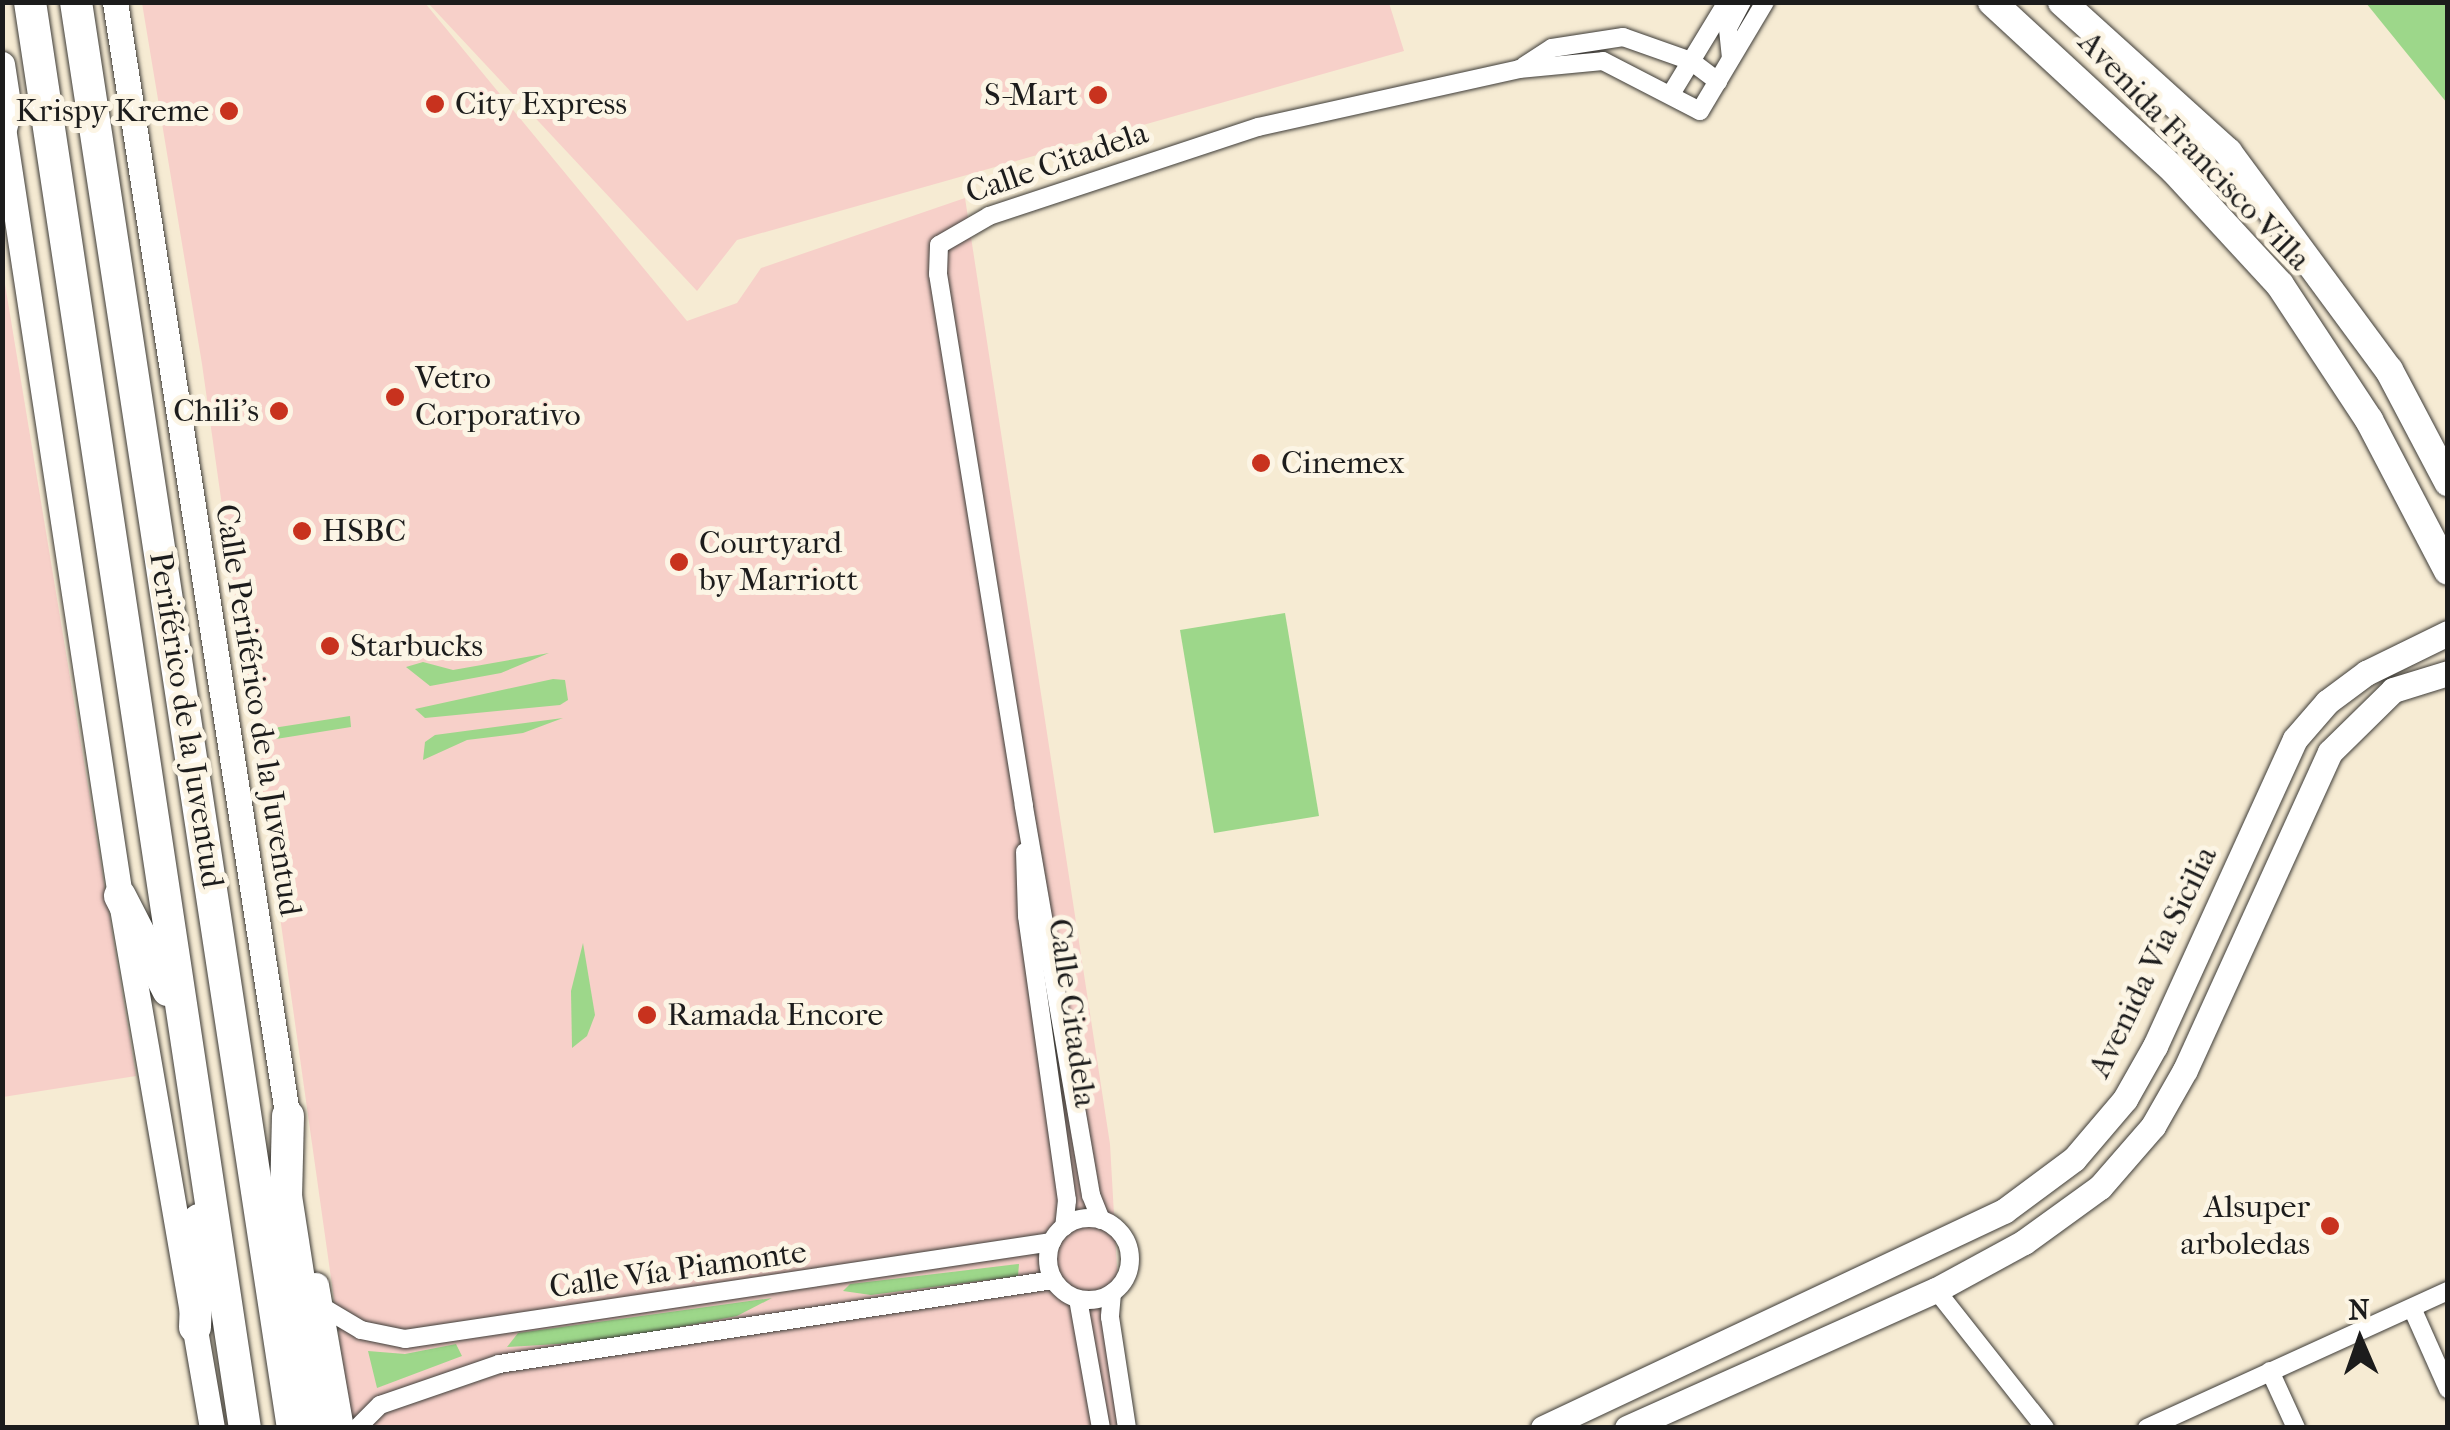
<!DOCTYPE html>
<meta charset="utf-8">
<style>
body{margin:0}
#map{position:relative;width:2450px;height:1430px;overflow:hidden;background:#f6ebd3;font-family:"IM FELL French Canon",serif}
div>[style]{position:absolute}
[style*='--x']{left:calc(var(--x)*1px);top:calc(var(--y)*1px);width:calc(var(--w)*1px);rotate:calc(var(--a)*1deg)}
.built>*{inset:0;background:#f7d0c9}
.green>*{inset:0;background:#9dd78a}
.roads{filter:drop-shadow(0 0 2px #3d3b37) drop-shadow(0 0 2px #3d3b37)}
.street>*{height:18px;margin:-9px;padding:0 9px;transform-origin:9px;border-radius:9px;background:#fff}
.street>.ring{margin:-9px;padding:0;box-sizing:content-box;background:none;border:18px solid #fff;border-radius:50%}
.secondary>*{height:25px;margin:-12.5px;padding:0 12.5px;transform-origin:12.5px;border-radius:12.5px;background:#fff}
.primary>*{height:28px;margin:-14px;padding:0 14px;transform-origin:14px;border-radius:14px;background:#fff}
.highway>*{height:32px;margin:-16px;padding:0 16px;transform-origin:16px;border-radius:16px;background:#fff}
.dots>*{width:28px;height:28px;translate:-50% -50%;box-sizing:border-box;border:5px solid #fcf5e5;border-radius:50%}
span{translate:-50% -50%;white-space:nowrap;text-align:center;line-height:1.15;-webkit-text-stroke:10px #fcf5e5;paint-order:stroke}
.poi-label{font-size:32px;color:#1c1c1c}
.right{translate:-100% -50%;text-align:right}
.left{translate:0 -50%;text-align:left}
.street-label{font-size:32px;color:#1c1c1c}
.frame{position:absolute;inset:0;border:5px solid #1c1c1c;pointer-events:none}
.north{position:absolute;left:2310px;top:1290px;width:100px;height:100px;-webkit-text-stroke:8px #fcf5e5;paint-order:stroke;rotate:358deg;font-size:28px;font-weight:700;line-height:40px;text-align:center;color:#1c1c1c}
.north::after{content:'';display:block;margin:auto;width:35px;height:45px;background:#1c1c1c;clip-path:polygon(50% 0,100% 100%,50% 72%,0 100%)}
</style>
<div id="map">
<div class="built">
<i style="clip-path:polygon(142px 3px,425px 3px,687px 321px,737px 303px,761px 268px,965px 198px,1110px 1144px,1126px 1427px,352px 1427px,202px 364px)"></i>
<i style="clip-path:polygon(428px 3px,1389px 3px,1404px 51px,737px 240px,697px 291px)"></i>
<i style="clip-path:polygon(2px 266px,136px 1076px,3px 1097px,2px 1097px)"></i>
</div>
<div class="green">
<i style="clip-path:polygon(2366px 3px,2447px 3px,2447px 103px)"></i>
<i style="clip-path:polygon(1285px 613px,1319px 816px,1214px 833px,1180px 630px)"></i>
<i style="clip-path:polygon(549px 653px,501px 673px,430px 686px,406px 667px,423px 662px,453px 670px)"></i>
<i style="clip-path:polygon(553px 679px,565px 680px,568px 700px,560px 705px,425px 718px,415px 709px)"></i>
<i style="clip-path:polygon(350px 716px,351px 727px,276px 739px,273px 728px)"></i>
<i style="clip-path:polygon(563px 718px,523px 733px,467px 740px,423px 760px,425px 742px,435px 735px)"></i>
<i style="clip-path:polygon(583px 943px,595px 1015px,587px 1036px,572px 1048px,571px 991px)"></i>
<i style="clip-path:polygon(1019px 1264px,1018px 1276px,871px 1295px,843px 1291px,850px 1284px)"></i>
<i style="clip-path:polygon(772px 1298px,737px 1316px,607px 1341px,507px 1347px,518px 1333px)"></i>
<i style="clip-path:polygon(456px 1344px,462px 1356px,377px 1388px,368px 1351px,405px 1354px)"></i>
</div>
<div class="roads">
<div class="street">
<i style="--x:1731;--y:58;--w:30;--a:-96"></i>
<i style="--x:1728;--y:28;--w:30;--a:-62"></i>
<i style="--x:1524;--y:66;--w:33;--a:-33"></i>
<i style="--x:1552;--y:48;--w:72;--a:-8.8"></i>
<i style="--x:1623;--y:37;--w:72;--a:19.4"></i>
<i style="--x:1691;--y:61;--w:34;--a:37"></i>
<i style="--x:1671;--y:94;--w:108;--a:-58.7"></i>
<i style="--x:1025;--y:852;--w:64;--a:88.2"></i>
<i style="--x:1027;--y:916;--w:287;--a:82"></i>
<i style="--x:1067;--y:1200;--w:27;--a:96"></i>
<i class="ring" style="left:1048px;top:1218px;width:64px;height:64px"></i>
<i style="--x:1101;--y:1220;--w:27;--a:-112"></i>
<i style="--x:1091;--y:1195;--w:395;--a:-99.8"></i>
<i style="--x:1024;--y:806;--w:539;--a:-99.18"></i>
<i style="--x:938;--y:274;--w:29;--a:-88"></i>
<i style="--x:939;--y:245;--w:58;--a:-30.1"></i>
<i style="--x:989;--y:216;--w:283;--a:-18.3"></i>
<i style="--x:1258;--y:127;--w:267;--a:-12.5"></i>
<i style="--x:1519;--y:69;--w:84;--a:-5.4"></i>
<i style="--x:1603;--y:61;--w:109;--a:27.3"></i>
<i style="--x:1700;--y:111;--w:127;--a:-59.2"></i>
<i style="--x:1936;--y:1290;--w:176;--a:51.7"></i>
<i style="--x:1112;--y:1293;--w:24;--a:95"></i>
<i style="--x:1110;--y:1317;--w:112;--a:81.3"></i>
<i style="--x:1078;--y:1299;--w:131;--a:79.9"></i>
<i style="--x:319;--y:1305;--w:49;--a:30.8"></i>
<i style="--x:361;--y:1330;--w:45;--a:11.6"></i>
<i style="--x:405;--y:1339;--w:654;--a:-8.53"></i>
<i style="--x:2412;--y:1308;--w:89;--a:66"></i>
<i style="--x:2270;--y:1371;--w:63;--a:65.5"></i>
<i style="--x:357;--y:1428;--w:33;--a:-45"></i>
<i style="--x:380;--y:1405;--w:126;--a:-19"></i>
<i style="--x:499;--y:1364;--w:560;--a:-8.62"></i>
<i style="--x:2147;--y:1428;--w:331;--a:-24.5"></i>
</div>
<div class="secondary">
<i style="--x:115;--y:2;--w:1143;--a:81.2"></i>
<i style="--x:2;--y:64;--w:47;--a:81.3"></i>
<i style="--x:9;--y:110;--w:20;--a:105"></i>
<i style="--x:2;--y:121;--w:784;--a:81.34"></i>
<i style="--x:120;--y:896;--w:540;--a:80.19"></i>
<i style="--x:316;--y:1285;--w:145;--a:80.1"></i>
<i style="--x:1543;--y:1428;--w:510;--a:-25.21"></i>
<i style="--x:2004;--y:1211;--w:87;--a:-36.6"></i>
<i style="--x:2074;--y:1159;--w:79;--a:-49.6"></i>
<i style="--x:2125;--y:1099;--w:61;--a:-60.5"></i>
<i style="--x:2155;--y:1046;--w:337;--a:-65.5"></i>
<i style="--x:2295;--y:739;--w:49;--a:-49.1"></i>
<i style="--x:2327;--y:702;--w:49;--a:-36.6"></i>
<i style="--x:2366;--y:673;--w:91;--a:-26"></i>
<i style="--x:1627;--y:1428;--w:338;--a:-24.1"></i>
<i style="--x:1936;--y:1290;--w:100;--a:-28.6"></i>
<i style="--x:2024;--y:1242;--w:94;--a:-35.9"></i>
<i style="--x:2100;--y:1187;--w:81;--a:-49"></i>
<i style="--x:2153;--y:1126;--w:64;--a:-60.3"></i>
<i style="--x:2185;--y:1070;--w:349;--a:-65.5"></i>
<i style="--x:2330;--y:752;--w:88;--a:-44.5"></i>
<i style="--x:2393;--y:690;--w:58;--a:-17.2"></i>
</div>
<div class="primary">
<i style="--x:1992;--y:2;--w:248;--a:42.7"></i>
<i style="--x:2174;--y:170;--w:156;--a:47.3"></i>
<i style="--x:2280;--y:285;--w:162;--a:56.6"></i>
<i style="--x:2369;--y:420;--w:170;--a:62.4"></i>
<i style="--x:2062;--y:2;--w:224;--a:42.1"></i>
<i style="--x:2228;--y:152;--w:271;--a:53.6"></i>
<i style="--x:2389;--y:370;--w:127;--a:62.2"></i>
</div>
<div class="highway">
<i style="--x:30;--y:2;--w:1442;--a:81.43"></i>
<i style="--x:76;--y:2;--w:1442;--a:81.35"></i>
<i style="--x:120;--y:896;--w:106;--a:62.9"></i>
<i style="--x:288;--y:1116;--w:80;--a:91.4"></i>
<i style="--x:286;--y:1196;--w:235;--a:81.2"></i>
<i style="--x:195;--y:1327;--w:107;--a:-87.9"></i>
</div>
</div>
<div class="dots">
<i style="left:1098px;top:95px;background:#c8321e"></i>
<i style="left:435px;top:104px;background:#c8321e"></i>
<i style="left:229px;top:111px;background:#c8321e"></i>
<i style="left:395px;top:397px;background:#c8321e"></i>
<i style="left:279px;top:411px;background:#c8321e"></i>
<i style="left:1261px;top:463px;background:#c8321e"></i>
<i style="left:302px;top:531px;background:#c8321e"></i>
<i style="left:679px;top:562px;background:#c8321e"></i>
<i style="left:330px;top:646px;background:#c8321e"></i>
<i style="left:647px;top:1015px;background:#c8321e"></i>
<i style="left:2330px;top:1226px;background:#c8321e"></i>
</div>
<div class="poi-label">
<span class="right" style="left:1078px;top:95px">S-Mart</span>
<span class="left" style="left:455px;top:104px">City Express</span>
<span class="right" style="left:209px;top:111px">Krispy Kreme</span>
<span class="left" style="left:415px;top:397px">Vetro<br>Corporativo</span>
<span class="right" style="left:259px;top:411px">Chili's</span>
<span class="left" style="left:1281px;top:463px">Cinemex</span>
<span class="left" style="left:322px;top:531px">HSBC</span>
<span class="left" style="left:699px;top:562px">Courtyard<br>by Marriott</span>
<span class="left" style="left:350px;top:646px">Starbucks</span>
<span class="left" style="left:667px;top:1015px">Ramada Encore</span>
<span class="right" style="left:2310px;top:1226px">Alsuper<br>arboledas</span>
</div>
<div class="street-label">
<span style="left:2194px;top:151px;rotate:46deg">Avenida Francisco Villa</span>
<span style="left:1057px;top:163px;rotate:-19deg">Calle Citadela</span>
<span style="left:258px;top:710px;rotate:81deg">Calle Periférico de la Juventud</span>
<span style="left:186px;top:720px;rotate:81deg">Periférico de la Juventud</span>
<span style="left:2153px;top:962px;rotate:-64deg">Avenida Via Sicilia</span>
<span style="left:1072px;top:1013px;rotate:82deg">Calle Citadela</span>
<span style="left:678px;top:1270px;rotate:-8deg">Calle Vía Piamonte</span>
</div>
<div class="frame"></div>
<div class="north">N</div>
</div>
